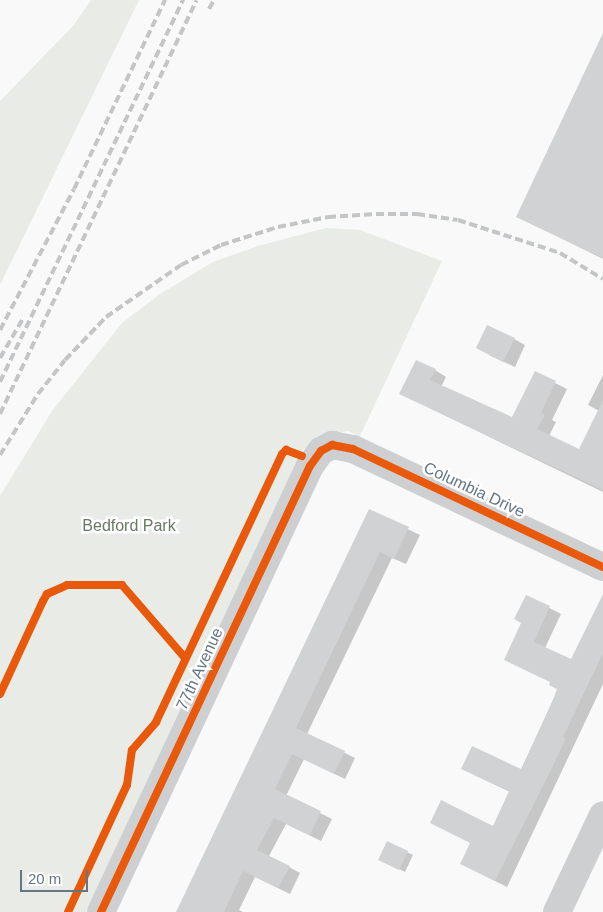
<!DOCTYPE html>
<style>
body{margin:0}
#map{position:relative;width:603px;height:912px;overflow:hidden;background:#f9f9f9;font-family:Helvetica,sans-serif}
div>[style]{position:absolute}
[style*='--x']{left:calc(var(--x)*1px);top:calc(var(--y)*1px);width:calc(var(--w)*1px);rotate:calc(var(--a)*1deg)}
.green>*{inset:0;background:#e8ebe6}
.shadow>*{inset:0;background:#0003}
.building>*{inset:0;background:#d0d2d3}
.minor>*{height:28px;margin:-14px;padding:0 14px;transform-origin:14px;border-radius:14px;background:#cecfd0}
.rail>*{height:4px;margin-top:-2px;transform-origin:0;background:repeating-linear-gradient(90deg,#c3c5c6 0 8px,transparent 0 12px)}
.cycleway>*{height:8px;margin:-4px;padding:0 4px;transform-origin:4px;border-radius:4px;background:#e8590c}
span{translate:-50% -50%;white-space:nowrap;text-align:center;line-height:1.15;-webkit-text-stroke:5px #fff;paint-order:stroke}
.street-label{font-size:16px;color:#657683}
.park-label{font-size:16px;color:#687a64}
.scale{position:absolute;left:20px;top:870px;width:68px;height:22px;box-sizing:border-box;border:2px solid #657683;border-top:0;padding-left:6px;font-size:15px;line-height:18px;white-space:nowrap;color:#657683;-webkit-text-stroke:4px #fff;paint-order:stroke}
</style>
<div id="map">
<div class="green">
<i style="clip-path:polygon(91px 0,139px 0,0 285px,0 101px,73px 26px)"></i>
<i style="clip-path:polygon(326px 228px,360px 230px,442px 261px,360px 436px,348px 431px,325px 435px,303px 450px,86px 912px,0 912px,0 496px,52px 411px,122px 323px,160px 294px,213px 262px,258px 246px)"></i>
</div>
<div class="shadow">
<i style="clip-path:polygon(603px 36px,603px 259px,518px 217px)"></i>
<i style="clip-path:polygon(514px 339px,525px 345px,515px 367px,489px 355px)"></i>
<i style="clip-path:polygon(435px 370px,446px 377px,441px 387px,513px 419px,535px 373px,567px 389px,552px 420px,556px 422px,549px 436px,580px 451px,603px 447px,603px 492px,401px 394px)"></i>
<i style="clip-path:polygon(603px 375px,603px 413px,588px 405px)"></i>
<i style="clip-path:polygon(370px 511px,420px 535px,406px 564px,392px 558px,307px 734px,355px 758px,345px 779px,304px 759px,286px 796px,332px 819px,321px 841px,286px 824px,269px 856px,300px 873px,290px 894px,255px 877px,239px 910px,243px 912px,179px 912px)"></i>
<i style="clip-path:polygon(526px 596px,561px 614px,545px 648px,571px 661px,603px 624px,603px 684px,507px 887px,473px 870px,510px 792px,474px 775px,521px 770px,558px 689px,552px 683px,523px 623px)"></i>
<i style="clip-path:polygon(387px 843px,413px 855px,405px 872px,385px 862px)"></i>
</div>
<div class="building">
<i style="clip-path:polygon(603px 33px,603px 258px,516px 217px)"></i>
<i style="clip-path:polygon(487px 325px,515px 338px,503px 362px,476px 348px)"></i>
<i style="clip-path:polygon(416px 360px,436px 369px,430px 380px,512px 417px,535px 371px,556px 381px,541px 413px,545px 415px,537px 429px,579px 449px,603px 400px,603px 490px,399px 394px)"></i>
<i style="clip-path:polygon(369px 509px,409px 527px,394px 559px,380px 552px,296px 728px,345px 751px,334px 774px,292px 754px,275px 789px,321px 811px,310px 835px,274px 818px,257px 850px,290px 866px,278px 888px,243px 871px,224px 912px,176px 912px)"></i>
<i style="clip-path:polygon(603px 594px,603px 653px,563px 737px,566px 738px,551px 770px,495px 881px,460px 864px,470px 843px,430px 823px,441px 800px,493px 826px,509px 791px,461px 769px,472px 746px,521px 769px,552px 703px,557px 689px,549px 685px,550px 682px,504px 660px,521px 623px,514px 619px,526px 595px,550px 606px,534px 642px,571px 659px)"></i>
<i style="clip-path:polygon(387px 841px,408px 851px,399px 870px,378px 860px)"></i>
</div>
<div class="minor">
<i style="--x:101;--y:912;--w:493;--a:-64.9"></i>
<i style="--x:310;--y:466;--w:19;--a:-54"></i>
<i style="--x:321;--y:451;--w:13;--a:-29"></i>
<i style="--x:332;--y:445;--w:21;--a:11"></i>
<i style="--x:353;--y:449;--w:276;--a:25.3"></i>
<i style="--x:557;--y:912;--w:107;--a:-64.6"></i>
</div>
<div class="rail">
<i style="--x:209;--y:9;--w:10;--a:-61"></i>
<i style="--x:0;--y:330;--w:159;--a:-62.3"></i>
<i style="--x:74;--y:189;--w:210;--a:-64.3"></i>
<i style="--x:0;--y:358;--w:48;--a:-59.7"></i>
<i style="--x:0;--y:382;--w:424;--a:-64.4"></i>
<i style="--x:0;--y:414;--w:458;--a:-64.6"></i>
<i style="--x:0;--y:455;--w:72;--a:-58.1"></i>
<i style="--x:38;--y:394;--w:43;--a:-51.5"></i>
<i style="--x:65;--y:360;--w:59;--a:-46.4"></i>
<i style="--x:106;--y:317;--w:91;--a:-34.7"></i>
<i style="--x:181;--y:265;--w:45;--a:-26.6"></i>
<i style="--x:221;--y:245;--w:60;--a:-17.5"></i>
<i style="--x:278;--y:227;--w:51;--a:-11.3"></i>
<i style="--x:328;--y:217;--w:48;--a:-3.6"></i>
<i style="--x:376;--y:214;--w:41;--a:0"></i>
<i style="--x:417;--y:214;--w:41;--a:8.3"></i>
<i style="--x:458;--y:220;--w:107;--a:17.9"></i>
<i style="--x:560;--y:253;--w:50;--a:31.2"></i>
</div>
<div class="cycleway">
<i style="--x:0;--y:694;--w:102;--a:-65.2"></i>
<i style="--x:43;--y:601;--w:8;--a:-60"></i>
<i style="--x:47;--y:594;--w:22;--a:-24"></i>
<i style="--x:67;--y:585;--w:55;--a:0"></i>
<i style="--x:122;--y:585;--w:96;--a:49.2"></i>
<i style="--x:68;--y:912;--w:140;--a:-65.1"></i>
<i style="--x:127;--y:785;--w:35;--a:-82"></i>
<i style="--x:132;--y:750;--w:37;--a:-49"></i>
<i style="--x:156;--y:722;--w:296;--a:-64.8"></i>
<i style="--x:282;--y:454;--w:6;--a:-45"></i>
<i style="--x:286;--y:450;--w:17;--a:21"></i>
<i style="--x:101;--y:912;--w:493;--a:-64.9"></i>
<i style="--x:310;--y:466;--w:19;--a:-54"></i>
<i style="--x:321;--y:451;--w:13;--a:-29"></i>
<i style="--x:332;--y:445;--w:21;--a:11"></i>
<i style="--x:353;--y:449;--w:276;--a:25.3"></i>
</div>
<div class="street-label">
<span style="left:474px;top:490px;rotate:25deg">Columbia Drive</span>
<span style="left:200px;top:669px;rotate:-65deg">77th Avenue</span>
</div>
<div class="park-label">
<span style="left:129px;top:526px">Bedford Park</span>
</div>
<div class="scale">20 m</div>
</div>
